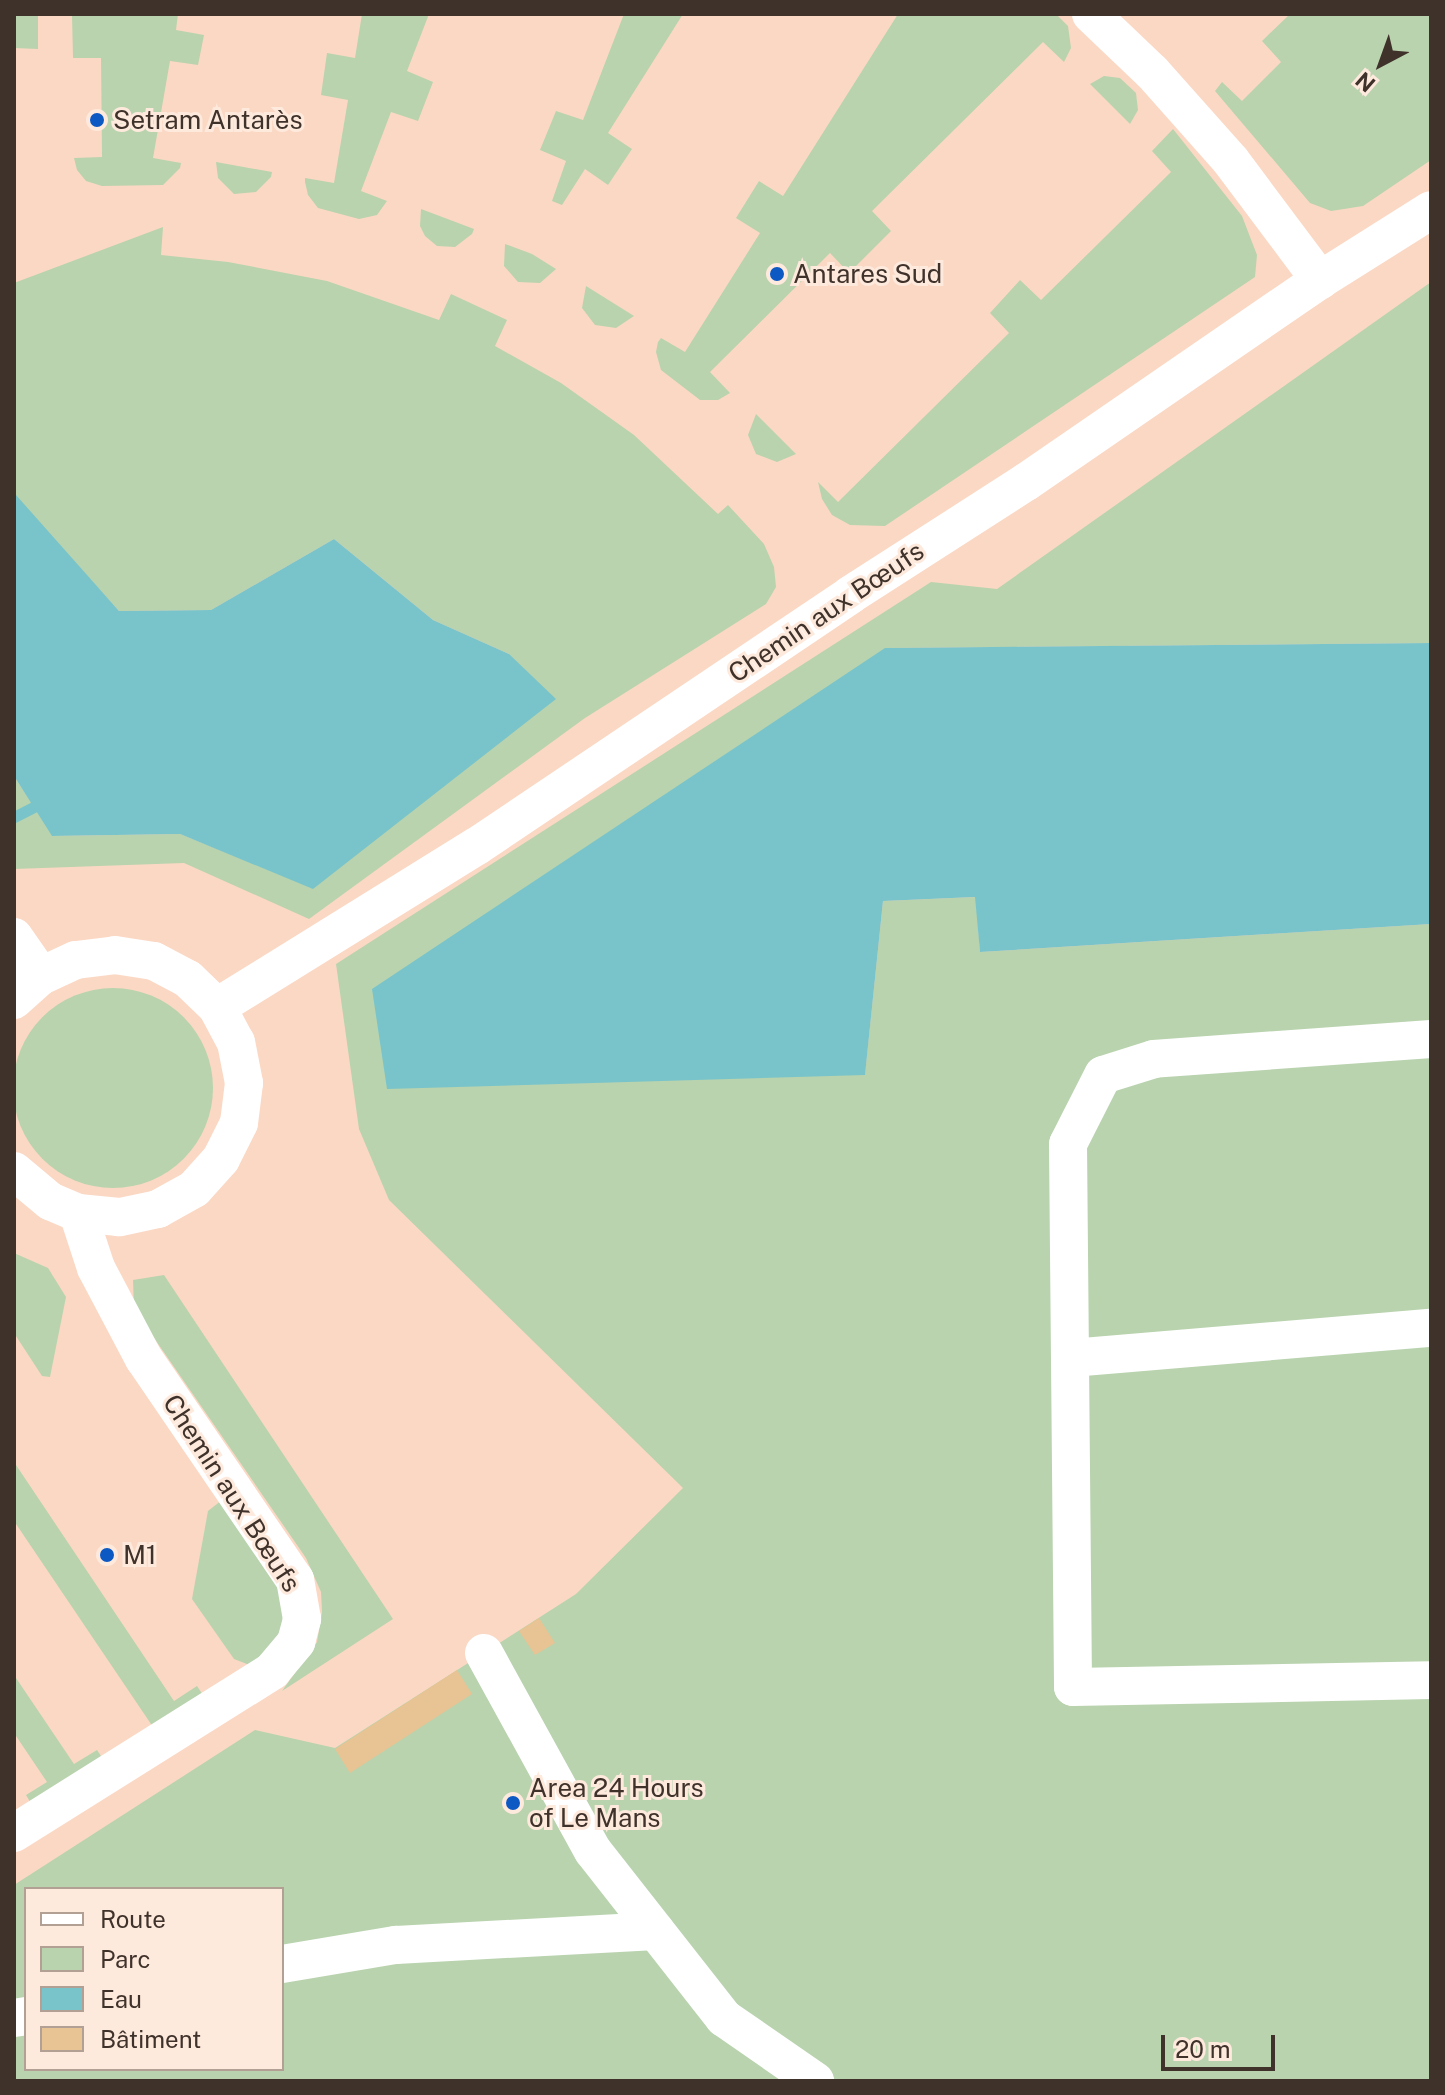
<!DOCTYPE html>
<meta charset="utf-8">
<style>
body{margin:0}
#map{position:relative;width:1445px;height:2095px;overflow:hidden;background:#fbd8c4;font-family:"Public Sans",sans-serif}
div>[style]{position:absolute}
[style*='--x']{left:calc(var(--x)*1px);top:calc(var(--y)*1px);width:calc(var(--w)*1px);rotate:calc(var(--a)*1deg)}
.green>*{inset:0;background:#b9d3ae}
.round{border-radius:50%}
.water>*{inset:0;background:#79c4ca}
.stream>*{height:11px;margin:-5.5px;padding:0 5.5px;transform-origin:5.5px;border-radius:5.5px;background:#79c4ca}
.building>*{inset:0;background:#e8c393}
.minor>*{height:38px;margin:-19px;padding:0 19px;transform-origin:19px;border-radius:19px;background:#fff}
.dots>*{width:22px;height:22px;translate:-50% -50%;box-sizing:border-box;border:4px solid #fee9dd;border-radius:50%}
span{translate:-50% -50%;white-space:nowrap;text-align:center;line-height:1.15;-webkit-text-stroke:6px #fee9dd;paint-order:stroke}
.poi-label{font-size:26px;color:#3f322a}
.left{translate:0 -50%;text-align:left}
.street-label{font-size:26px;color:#3f322a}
.frame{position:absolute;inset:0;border:16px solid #3f322a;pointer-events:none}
.legend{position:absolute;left:24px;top:1887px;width:260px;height:184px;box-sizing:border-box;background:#fee9dd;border:2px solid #b2a095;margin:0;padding:10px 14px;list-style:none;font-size:24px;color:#3f322a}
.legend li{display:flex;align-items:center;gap:16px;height:40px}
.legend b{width:40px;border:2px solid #b2a095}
.north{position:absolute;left:1341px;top:24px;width:80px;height:80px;-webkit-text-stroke:6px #fee9dd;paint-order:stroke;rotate:221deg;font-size:22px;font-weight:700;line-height:32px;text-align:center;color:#3f322a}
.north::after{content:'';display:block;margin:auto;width:28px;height:36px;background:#3f322a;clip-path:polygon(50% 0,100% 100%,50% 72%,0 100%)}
.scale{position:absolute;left:1161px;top:2035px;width:114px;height:36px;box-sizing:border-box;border:4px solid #3f322a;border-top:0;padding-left:10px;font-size:24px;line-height:28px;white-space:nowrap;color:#3f322a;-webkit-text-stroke:6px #fee9dd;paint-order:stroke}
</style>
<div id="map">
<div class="green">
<i style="clip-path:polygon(14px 14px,38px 14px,38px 49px,14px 48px)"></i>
<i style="clip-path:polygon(178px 14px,176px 30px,204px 35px,198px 65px,170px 61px,153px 158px,181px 163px,180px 168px,163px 185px,102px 186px,86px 181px,77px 170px,74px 158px,102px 157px,101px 58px,73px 58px,72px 15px)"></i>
<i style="clip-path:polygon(362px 14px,429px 14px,407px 71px,433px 82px,418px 121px,391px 112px,361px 191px,387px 201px,377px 215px,359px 219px,318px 208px,308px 195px,305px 182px,305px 178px,334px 183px,348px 100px,321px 95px,327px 53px,355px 58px)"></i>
<i style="clip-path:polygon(624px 14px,683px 14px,608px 133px,632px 149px,608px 185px,585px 169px,562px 205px,552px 201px,566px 161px,540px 150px,556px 111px,583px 120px)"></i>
<i style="clip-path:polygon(898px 14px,1056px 14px,1068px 26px,1071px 48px,1064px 62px,1043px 42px,872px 211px,891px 231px,849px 273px,830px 253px,710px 372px,730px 393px,718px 400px,700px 400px,661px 370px,656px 352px,658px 342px,661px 338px,685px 352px,760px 233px,736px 218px,759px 181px,783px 196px)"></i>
<i style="clip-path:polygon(1290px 14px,1431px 14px,1431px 160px,1363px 206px,1331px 211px,1310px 203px,1215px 91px,1222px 82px,1242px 101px,1281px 62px,1262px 41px)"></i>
<i style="clip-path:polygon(1104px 76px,1120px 78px,1136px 93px,1138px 110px,1130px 124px,1090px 84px)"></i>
<i style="clip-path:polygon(1173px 129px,1242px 216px,1257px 255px,1255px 277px,885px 526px,850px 525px,832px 515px,822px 499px,818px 482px,838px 502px,1009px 333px,990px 313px,1020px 280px,1041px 300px,1171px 172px,1152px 151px)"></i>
<i style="clip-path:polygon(216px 162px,272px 172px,271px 177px,256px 192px,234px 194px,218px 178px)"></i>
<i style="clip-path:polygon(421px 209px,474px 229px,472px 234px,455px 247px,437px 246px,425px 236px,420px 226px)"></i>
<i style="clip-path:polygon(163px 227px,161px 255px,228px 262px,327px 281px,439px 320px,451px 294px,507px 320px,495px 346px,561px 383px,634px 435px,718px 514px,728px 505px,764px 544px,774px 567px,776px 587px,766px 604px,585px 718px,309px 919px,184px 863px,14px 869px,14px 776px,53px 836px,180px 834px,313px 888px,509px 654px,433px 620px,334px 539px,211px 610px,119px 611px,14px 496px,14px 283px)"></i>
<i style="clip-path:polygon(505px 244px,532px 254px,556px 269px,540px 283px,518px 282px,504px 266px)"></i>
<i style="clip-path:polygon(evenodd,1431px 282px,1431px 643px,885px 648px,865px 1074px,883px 901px,976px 897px,980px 952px,1431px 924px,1431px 2081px,14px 2081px,14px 1885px,255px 1730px,335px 1748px,576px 1594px,683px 1488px,389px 1200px,359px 1129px,336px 964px,931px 582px,997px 589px,1431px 282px,26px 1889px,282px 1889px,282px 2069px,26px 2069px,26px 1889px)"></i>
<i style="clip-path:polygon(586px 286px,634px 316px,616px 328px,595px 325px,582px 308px)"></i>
<i style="clip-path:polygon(756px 414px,796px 454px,777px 462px,756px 454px,748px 435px)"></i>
<i class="round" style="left:13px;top:988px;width:200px;height:200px"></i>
<i style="clip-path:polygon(14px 1253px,48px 1268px,66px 1297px,50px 1377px,42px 1376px,14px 1333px)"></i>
<i style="clip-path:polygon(164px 1275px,393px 1619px,282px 1691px,317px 1642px,322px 1612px,321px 1592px,306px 1558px,134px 1309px,133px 1280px)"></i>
<i style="clip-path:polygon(14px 1462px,174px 1701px,197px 1686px,203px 1695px,153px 1727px,14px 1521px)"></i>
<i style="clip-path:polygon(222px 1500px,277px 1584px,285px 1615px,282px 1631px,252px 1666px,234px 1659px,192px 1599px,208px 1511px)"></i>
<i style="clip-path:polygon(14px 1675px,74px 1764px,97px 1750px,103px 1759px,32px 1805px,26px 1795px,47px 1782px,14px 1733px)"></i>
</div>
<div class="water">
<i style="clip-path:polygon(16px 495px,119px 611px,211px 610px,334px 539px,433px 620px,509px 654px,556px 699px,313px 889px,180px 834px,52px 836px,14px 776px)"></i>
<i style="clip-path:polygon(1431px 643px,1431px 924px,980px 952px,975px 897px,883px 901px,865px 1075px,387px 1089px,372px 989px,885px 648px)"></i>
</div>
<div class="stream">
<i style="--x:14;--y:817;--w:22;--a:-27"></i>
</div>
<div class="building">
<i style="clip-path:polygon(539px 1618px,555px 1643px,535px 1655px,519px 1631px)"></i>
<i style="clip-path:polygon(457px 1670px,472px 1694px,350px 1773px,335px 1749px)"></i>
</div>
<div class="minor">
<i style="--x:1091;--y:14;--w:84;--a:43.6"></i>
<i style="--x:1152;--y:72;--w:119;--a:48.4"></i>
<i style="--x:1231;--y:161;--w:149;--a:53.2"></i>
<i style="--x:14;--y:937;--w:47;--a:55.3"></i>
<i style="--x:14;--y:1000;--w:36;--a:-42"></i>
<i style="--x:41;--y:976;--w:38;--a:-25"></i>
<i style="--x:76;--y:960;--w:39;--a:-7"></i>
<i style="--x:115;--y:955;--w:39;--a:9"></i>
<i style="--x:154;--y:961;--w:38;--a:28"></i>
<i style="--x:188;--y:979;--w:40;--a:44"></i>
<i style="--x:217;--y:1007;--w:40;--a:62"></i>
<i style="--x:236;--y:1042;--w:42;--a:79"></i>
<i style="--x:244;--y:1083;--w:40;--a:97.1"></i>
<i style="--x:239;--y:1123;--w:40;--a:116.6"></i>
<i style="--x:221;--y:1159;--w:40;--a:132"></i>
<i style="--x:194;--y:1189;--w:41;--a:150.9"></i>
<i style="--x:158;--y:1209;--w:40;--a:168"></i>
<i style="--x:119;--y:1217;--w:41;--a:-174.4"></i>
<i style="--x:78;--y:1213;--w:30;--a:-157"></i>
<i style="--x:50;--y:1201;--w:47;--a:-140.2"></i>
<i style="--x:217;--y:1007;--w:306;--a:-31.8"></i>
<i style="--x:477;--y:846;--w:450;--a:-33.9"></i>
<i style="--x:850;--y:595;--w:209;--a:-32.7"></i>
<i style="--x:1026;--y:482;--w:357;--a:-34.5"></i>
<i style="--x:1320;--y:280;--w:131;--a:-32.2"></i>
<i style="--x:1431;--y:1039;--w:278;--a:175.9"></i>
<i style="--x:1154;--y:1059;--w:53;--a:162.6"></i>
<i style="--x:1103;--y:1075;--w:77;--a:116.9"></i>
<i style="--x:1068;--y:1144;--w:543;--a:89.47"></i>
<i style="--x:1073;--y:1687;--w:358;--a:-1.1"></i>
<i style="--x:1071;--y:1358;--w:361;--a:-4.8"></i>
<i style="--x:484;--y:1653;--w:226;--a:61.2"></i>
<i style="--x:593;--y:1851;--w:212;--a:51.9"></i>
<i style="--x:724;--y:2018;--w:111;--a:34.7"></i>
<i style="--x:14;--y:1833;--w:305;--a:-32.1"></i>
<i style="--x:272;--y:1671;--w:38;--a:-50"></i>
<i style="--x:296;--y:1642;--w:24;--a:-75"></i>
<i style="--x:302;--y:1619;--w:40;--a:-100"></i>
<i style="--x:295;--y:1580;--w:268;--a:-124.3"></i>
<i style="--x:144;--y:1359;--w:103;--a:-117.8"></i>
<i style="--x:96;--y:1268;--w:58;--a:-108.1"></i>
<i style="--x:282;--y:1964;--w:116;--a:-9.5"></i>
<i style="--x:396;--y:1945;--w:260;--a:-3.1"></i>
<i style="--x:14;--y:2018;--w:12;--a:-9"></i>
</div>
<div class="dots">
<i style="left:97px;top:120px;background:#0d59c3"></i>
<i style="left:777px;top:274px;background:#0d59c3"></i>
<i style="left:107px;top:1555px;background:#0d59c3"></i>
<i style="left:513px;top:1803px;background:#0d59c3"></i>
</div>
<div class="poi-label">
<span class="left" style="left:113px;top:120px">Setram Antarès</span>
<span class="left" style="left:793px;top:274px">Antares Sud</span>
<span class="left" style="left:123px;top:1555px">M1</span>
<span class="left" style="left:529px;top:1803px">Area 24 Hours<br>of Le Mans</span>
</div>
<div class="street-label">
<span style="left:826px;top:612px;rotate:-34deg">Chemin aux Bœufs</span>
<span style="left:232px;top:1493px;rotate:57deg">Chemin aux Bœufs</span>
</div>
<div class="frame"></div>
<ul class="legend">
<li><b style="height:10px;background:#fff"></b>Route</li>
<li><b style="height:22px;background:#b9d3ae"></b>Parc</li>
<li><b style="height:22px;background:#79c4ca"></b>Eau</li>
<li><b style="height:22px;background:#e8c393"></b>Bâtiment</li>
</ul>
<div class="north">N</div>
<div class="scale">20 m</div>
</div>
